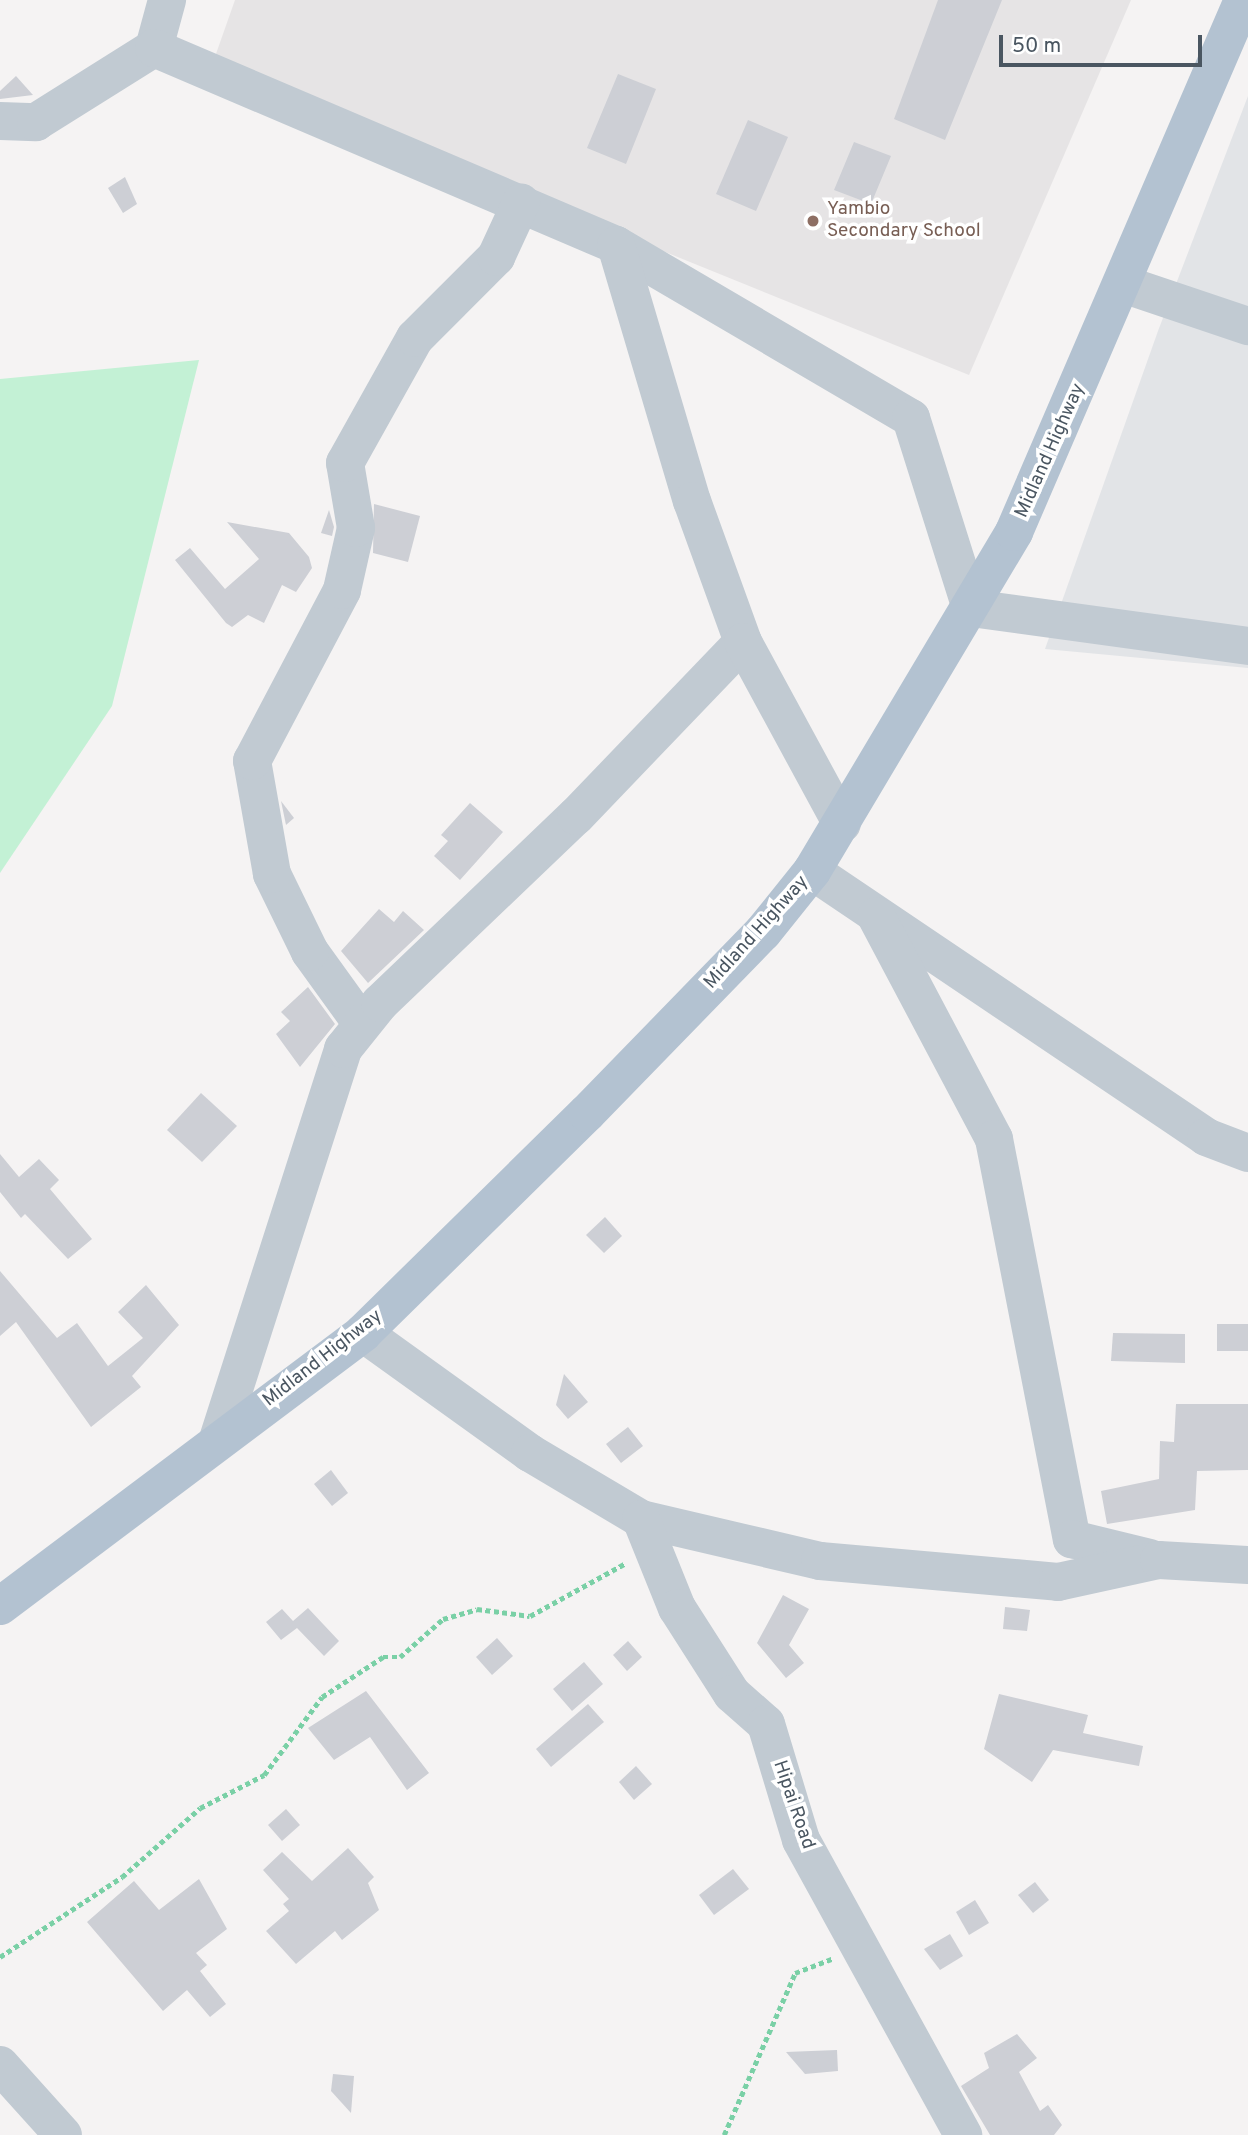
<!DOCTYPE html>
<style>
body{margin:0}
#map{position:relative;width:1248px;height:2135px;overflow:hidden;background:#f5f3f3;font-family:Overpass,sans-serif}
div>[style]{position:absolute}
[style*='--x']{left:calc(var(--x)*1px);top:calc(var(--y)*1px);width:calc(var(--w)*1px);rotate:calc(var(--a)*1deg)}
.education>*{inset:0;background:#e6e4e5}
.airport>*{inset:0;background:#e2e4e7}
.green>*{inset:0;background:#c3f1d5}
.building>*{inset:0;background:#cdcfd5}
.path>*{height:4.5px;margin-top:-2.25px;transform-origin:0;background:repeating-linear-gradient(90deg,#7ad0a6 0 5px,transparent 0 8.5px)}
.minor>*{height:38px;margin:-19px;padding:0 19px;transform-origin:19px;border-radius:19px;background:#c1cad2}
.major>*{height:38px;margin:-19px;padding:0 19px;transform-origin:19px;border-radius:19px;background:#b3c2d1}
.dots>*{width:19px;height:19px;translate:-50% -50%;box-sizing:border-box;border:4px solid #fff;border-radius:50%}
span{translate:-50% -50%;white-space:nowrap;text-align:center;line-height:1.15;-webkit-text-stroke:7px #fff;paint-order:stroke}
.education-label{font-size:19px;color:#785e54}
.left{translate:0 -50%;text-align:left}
.street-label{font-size:19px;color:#4a5661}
.scale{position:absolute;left:999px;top:35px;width:203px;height:32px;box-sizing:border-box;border:4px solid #4a5661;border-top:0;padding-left:9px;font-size:21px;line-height:24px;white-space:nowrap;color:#4a5661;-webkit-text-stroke:5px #fff;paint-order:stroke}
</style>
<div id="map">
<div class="education">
<i style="clip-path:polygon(235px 0,1131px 0,969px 375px,211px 68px)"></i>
</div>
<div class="airport">
<i style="clip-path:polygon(1248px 96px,1248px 668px,1045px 649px,1158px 331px)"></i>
</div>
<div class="green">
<i style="clip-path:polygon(199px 360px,112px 706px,0 873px,0 379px)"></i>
</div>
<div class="building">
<i style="clip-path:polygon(938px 0,1002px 0,945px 140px,894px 119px)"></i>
<i style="clip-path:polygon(618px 74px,656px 89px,626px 164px,587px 148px)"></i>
<i style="clip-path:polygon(16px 76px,33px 95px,0 99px,0 91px)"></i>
<i style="clip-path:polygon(748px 120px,788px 137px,756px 211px,716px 194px)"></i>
<i style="clip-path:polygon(854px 142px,891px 156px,871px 204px,834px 190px)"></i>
<i style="clip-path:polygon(125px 177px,137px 204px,123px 213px,108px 188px)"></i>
<i style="clip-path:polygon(374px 504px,420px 516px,408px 562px,373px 553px)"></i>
<i style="clip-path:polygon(329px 510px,334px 527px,332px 536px,321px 533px)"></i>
<i style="clip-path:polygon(227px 522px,289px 533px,309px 557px,312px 568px,296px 592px,282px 585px,264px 623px,248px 615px,232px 627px,226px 623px,175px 560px,190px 548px,225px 589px,259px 559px)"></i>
<i style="clip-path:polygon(281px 801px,294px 818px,286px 825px)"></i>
<i style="clip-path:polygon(470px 803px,503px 832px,460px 880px,434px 856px,448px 841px,441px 835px)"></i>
<i style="clip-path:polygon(379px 909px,394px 922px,403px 911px,424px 930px,368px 983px,341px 951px)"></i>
<i style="clip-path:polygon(308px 987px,335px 1024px,300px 1067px,276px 1034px,290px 1021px,281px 1012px)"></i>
<i style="clip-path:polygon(201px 1093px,237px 1126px,202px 1162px,167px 1130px)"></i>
<i style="clip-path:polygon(0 1154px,19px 1177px,39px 1159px,59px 1180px,50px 1189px,92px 1239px,68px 1259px,25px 1214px,21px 1218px,0 1192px)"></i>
<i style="clip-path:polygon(605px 1217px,622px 1236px,604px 1253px,586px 1235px)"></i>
<i style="clip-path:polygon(0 1271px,57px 1338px,77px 1323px,108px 1366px,143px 1338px,118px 1312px,146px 1285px,179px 1325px,132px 1376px,141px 1387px,91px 1427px,16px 1322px,0 1336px)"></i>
<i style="clip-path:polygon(1217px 1324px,1248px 1324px,1248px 1351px,1217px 1351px)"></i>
<i style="clip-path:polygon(1113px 1333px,1185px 1334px,1185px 1363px,1111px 1361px)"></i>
<i style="clip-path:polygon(564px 1374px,588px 1402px,568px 1419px,556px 1405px)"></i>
<i style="clip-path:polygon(1176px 1404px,1248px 1404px,1248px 1470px,1197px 1471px,1195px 1510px,1107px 1524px,1101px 1491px,1159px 1479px,1160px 1441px,1174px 1442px)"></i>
<i style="clip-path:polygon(628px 1427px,643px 1446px,621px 1463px,606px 1444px)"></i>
<i style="clip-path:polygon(331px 1470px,348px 1493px,332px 1506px,314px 1484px)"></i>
<i style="clip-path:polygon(783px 1595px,809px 1609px,789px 1645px,804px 1663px,786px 1678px,757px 1643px)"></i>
<i style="clip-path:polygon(1005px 1607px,1030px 1610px,1027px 1631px,1003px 1629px)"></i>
<i style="clip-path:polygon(308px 1608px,339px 1641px,324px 1656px,297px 1628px,281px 1640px,266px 1622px,282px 1609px,293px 1621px)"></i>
<i style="clip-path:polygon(497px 1638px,513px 1656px,492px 1675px,476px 1657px)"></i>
<i style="clip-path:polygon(628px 1641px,642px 1657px,627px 1671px,613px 1655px)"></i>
<i style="clip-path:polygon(584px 1662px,603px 1684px,572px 1711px,553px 1689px)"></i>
<i style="clip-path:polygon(366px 1691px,429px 1773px,407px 1790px,370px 1737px,334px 1760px,308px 1728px)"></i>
<i style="clip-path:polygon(999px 1694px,1088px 1715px,1083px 1733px,1143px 1746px,1139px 1766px,1053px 1750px,1032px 1782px,984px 1749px)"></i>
<i style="clip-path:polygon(588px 1704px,604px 1722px,551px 1767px,536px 1749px)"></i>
<i style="clip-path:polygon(636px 1766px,652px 1784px,634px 1800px,619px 1782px)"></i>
<i style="clip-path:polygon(286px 1809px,300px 1825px,282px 1841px,268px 1825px)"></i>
<i style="clip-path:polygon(348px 1848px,374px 1877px,368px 1883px,379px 1910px,342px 1940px,335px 1931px,296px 1964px,266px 1931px,289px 1911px,283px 1904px,289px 1899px,263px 1870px,282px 1852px,312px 1881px)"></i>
<i style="clip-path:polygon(733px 1869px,749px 1889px,714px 1915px,699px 1895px)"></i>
<i style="clip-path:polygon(199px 1879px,227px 1929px,196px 1953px,207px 1965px,200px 1971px,226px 2004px,210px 2017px,187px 1990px,163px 2011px,87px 1922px,134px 1881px,159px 1910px)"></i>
<i style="clip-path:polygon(1035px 1882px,1049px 1900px,1033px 1913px,1018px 1895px)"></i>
<i style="clip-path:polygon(975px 1900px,989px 1923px,969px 1935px,956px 1912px)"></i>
<i style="clip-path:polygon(950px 1934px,963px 1956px,940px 1970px,924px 1949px)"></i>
<i style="clip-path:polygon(1017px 2034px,1037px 2058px,1019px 2072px,1040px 2111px,1048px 2105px,1062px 2125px,1054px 2135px,990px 2135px,961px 2086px,989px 2068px,984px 2053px)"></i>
<i style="clip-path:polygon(837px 2050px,838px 2071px,805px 2074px,786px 2052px)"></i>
<i style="clip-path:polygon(333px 2074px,354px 2076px,351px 2113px,331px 2091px)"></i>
</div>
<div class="path">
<i style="--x:0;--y:1957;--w:146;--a:-33.3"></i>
<i style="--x:122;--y:1877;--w:104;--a:-41.5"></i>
<i style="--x:200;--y:1808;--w:72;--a:-27.3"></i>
<i style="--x:264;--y:1775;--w:97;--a:-53.4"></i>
<i style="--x:322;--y:1697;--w:73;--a:-33.3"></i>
<i style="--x:383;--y:1657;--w:17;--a:0"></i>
<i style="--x:400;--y:1657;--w:57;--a:-41.5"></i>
<i style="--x:443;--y:1619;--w:35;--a:-16"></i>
<i style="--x:477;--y:1609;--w:53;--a:7.5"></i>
<i style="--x:530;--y:1616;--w:110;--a:-28.9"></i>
<i style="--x:724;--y:2135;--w:177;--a:-66.3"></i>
<i style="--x:795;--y:1973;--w:40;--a:-21"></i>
</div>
<div class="minor">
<i style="--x:154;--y:48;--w:50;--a:-74.8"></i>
<i style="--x:0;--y:121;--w:36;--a:2"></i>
<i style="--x:36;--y:122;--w:139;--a:-32.1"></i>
<i style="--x:154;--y:48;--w:502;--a:23.09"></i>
<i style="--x:616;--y:245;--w:342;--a:30.4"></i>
<i style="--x:911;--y:418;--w:199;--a:72.5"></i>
<i style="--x:971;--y:608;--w:280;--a:7.8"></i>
<i style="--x:616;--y:245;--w:267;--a:73.5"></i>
<i style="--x:692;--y:501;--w:150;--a:70.1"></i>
<i style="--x:1126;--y:285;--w:129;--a:18.6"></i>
<i style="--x:812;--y:871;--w:475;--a:34"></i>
<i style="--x:1206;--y:1137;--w:45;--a:20.9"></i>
<i style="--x:876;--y:916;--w:252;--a:62.1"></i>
<i style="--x:994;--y:1139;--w:408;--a:79"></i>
<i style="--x:1072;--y:1539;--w:80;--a:13.7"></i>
<i style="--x:362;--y:1024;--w:89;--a:-125.8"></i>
<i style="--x:310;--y:952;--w:87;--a:-116"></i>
<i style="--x:272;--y:874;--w:115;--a:-100"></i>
<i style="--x:252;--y:761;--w:193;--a:-62.2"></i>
<i style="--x:342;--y:590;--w:64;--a:-77.3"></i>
<i style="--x:356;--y:528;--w:66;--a:-99.6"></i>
<i style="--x:345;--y:463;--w:143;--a:-60.8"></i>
<i style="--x:415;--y:338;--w:115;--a:-45"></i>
<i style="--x:496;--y:257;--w:60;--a:-65.2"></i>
<i style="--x:363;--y:1333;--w:206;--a:35.7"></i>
<i style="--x:530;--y:1453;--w:129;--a:30.7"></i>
<i style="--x:641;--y:1519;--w:184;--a:13.2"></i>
<i style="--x:820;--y:1561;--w:239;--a:5"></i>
<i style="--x:1058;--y:1582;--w:103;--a:-12.3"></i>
<i style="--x:1159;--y:1560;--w:89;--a:3.2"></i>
<i style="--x:218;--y:1439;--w:410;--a:-72.2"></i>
<i style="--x:343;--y:1049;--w:59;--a:-51.2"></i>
<i style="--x:380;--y:1003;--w:271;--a:-43.7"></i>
<i style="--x:576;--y:816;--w:241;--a:-46.2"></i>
<i style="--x:743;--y:642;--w:207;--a:61.5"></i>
<i style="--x:641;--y:1519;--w:96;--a:68"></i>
<i style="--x:677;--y:1608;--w:102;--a:57.4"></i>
<i style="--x:732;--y:1694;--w:45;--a:41.4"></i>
<i style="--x:766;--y:1724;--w:121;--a:73.2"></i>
<i style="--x:801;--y:1840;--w:337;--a:61.2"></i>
<i style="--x:0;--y:2065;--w:94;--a:48"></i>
</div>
<div class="major">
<i style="--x:0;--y:1606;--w:454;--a:-36.9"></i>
<i style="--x:363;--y:1333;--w:314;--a:-44.5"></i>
<i style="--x:587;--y:1113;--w:252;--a:-45.8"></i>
<i style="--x:763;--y:932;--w:78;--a:-51.2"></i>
<i style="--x:812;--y:871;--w:395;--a:-59.2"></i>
<i style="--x:1014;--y:532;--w:579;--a:-66.71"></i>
</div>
<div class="dots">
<i style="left:813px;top:221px;background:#8d6e63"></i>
</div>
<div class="education-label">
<span class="left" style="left:827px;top:221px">Yambio<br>Secondary School</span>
</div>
<div class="street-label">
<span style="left:1051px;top:451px;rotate:-66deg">Midland Highway</span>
<span style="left:757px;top:933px;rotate:-48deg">Midland Highway</span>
<span style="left:323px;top:1359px;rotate:-38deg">Midland Highway</span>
<span style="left:793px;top:1805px;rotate:71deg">Hipai Road</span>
</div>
<div class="scale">50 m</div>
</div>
